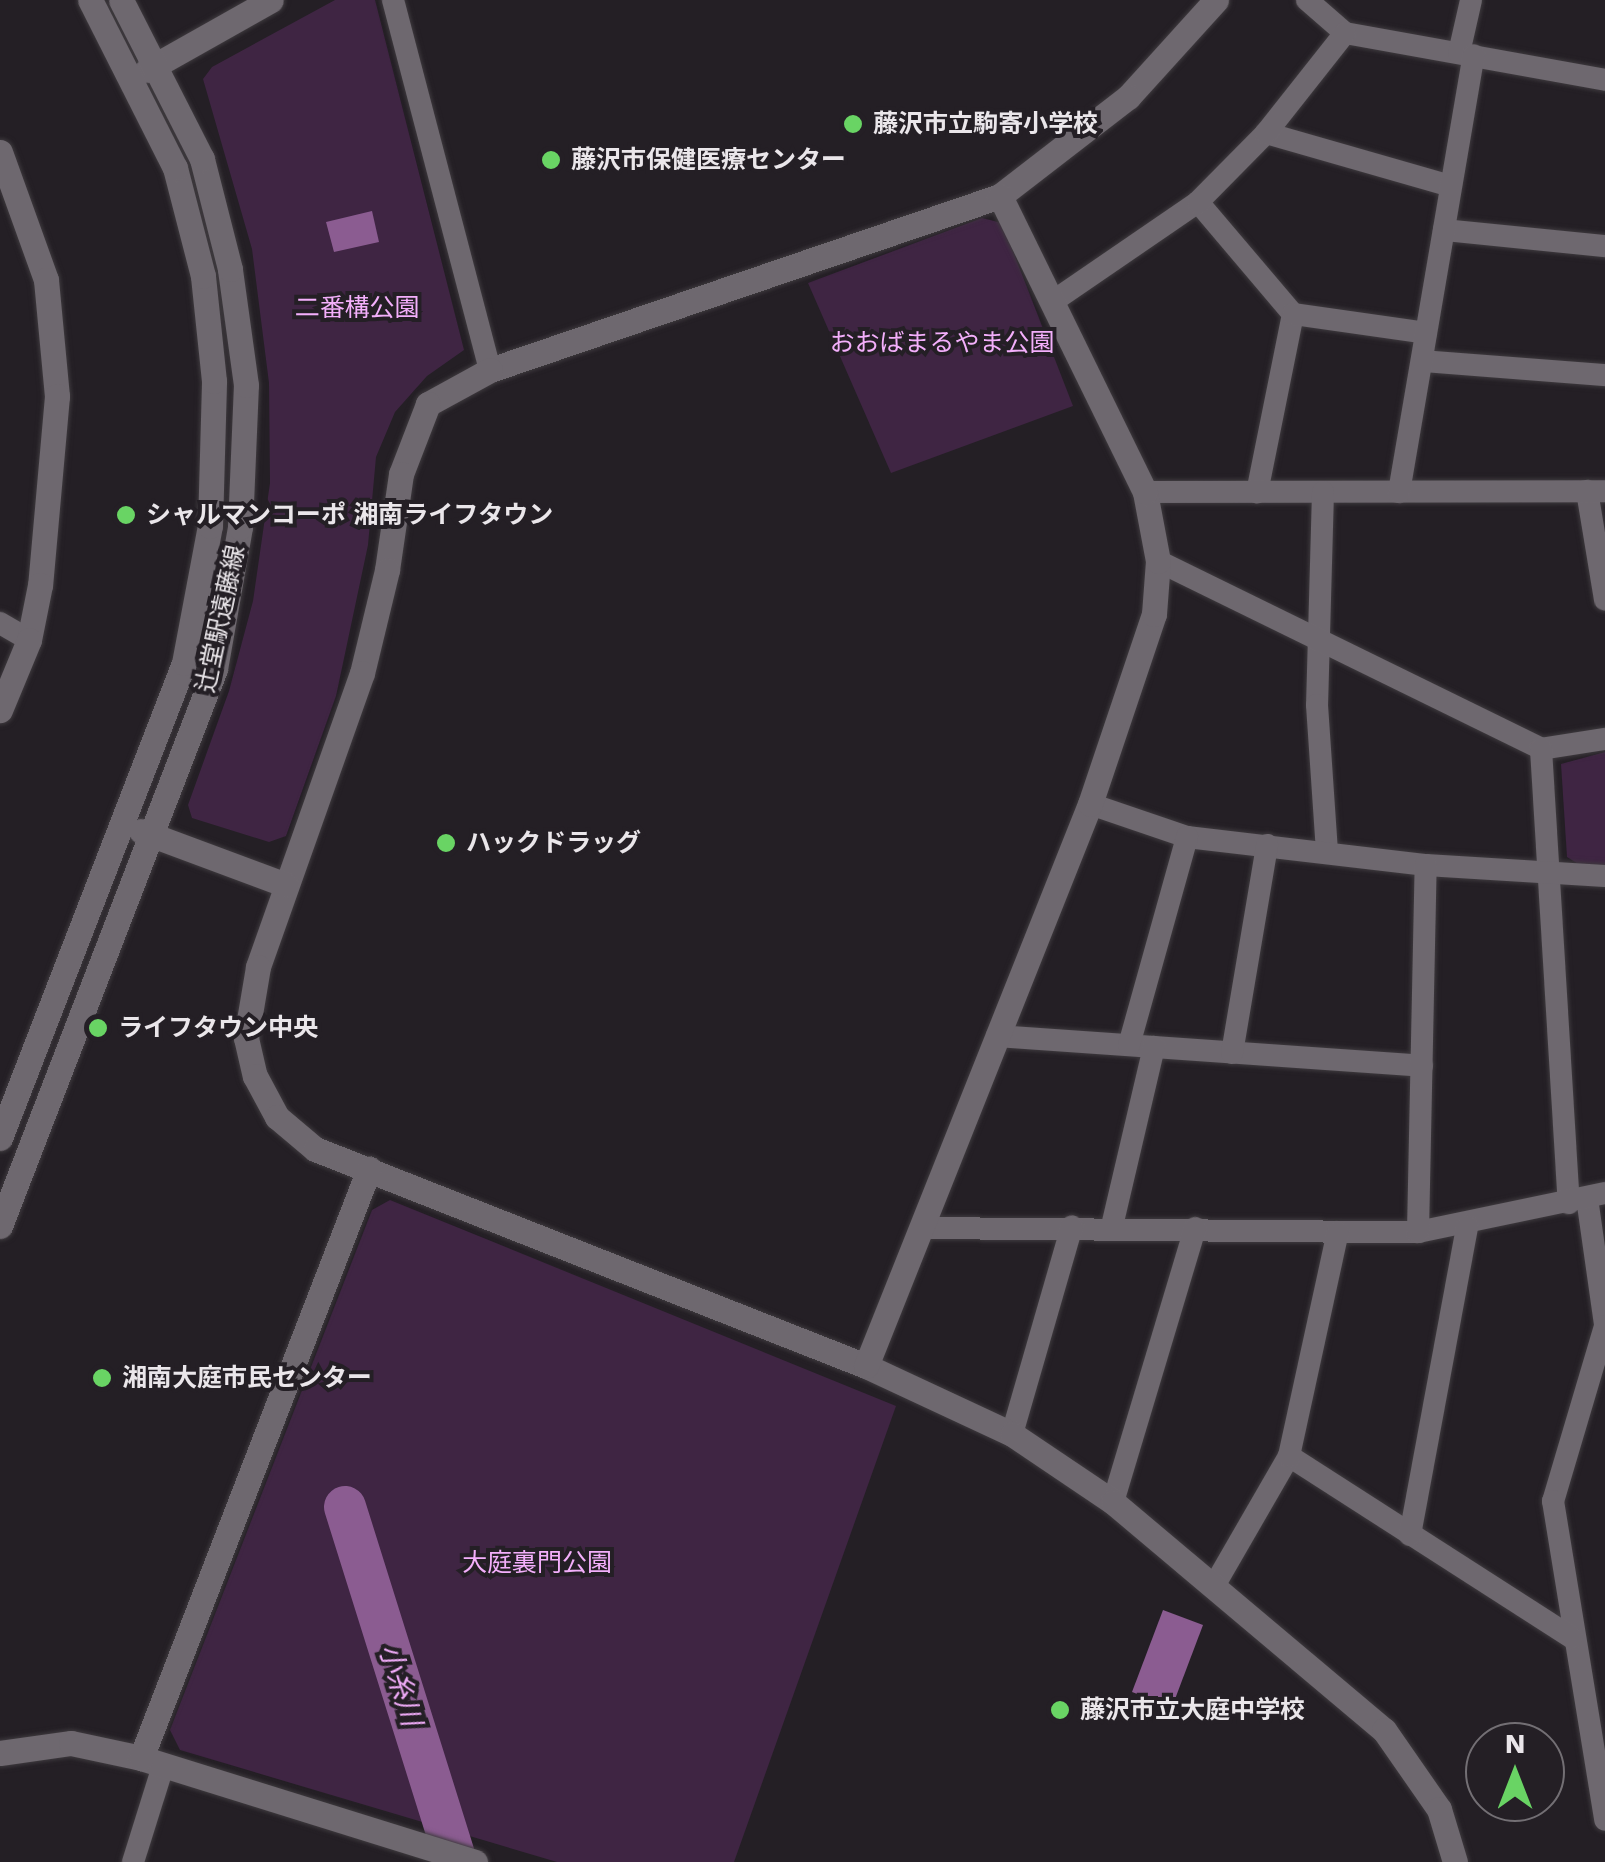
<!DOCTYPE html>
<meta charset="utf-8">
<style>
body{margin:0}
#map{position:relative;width:1605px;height:1862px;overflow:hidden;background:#241f25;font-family:"Work Sans","Noto Sans JP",sans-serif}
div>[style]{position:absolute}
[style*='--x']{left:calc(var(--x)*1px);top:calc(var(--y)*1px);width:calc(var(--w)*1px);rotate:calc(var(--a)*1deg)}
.green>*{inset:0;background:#3f2543}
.water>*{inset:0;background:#8b5c91}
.river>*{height:42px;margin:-21px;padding:0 21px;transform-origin:21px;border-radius:21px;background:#8b5c91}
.roads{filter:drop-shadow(0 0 2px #3e3a3e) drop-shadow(0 0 2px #3e3a3e)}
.street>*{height:22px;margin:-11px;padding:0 11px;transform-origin:11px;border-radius:11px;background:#6e686f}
.secondary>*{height:25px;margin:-12.5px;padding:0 12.5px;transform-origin:12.5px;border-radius:12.5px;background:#6e686f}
.dots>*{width:28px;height:28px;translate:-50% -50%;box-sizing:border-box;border:5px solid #241f25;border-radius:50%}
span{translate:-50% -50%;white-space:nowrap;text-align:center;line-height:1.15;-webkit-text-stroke:8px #241f25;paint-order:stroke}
.poi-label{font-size:25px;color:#eae6ea;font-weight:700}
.left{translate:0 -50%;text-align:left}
.park-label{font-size:25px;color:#f3affb}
.street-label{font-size:25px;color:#eae6ea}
.water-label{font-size:28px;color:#eeaaf6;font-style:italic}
.north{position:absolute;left:1465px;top:1722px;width:100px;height:100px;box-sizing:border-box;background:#241f25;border:2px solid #736f74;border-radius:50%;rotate:0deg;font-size:28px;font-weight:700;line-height:40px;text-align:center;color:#eae6ea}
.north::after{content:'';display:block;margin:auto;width:35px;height:45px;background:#69d464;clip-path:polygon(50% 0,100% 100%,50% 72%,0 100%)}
</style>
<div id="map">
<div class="green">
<i style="clip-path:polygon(335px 0,375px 0,464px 350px,427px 376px,395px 412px,376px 457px,368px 545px,336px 696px,286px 836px,269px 842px,192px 818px,188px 805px,229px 691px,253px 601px,270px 483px,269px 383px,252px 249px,203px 79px,212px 67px)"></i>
<i style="clip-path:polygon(982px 218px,1002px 223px,1073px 406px,891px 473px,808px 283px)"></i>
<i style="clip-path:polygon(1605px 752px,1605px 865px,1580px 865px,1567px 857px,1561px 764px)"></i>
<i style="clip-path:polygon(390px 1200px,896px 1406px,734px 1862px,557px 1862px,180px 1750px,170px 1730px,372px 1210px)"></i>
</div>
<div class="water">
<i style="clip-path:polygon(372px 211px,379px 242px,334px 252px,326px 222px)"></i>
<i style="clip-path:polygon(1163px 1610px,1203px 1625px,1172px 1707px,1132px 1692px)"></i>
</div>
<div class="river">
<i style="--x:345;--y:1507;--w:372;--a:72.6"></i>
</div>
<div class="roads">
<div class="street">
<i style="--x:393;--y:0;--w:383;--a:75.3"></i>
<i style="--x:1307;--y:0;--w:50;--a:41"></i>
<i style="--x:1345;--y:33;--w:264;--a:10.2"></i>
<i style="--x:1459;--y:53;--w:54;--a:-77.2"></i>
<i style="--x:1266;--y:133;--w:192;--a:16"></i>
<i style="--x:1198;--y:202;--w:147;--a:49.7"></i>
<i style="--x:1293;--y:314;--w:182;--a:101.4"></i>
<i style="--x:1444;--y:230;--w:162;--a:5.7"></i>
<i style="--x:1052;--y:302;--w:177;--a:-34.4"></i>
<i style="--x:1198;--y:202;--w:97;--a:-45.4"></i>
<i style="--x:1266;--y:133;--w:127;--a:-51.7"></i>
<i style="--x:1293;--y:314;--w:134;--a:8.1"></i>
<i style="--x:1422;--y:361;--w:184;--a:4.4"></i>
<i style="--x:1587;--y:491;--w:110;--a:80.6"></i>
<i style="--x:1145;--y:492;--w:460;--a:-0.1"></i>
<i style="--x:1323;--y:492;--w:213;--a:91.6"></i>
<i style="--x:1317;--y:705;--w:146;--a:86.1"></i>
<i style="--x:1399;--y:492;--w:443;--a:-80.3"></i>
<i style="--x:1158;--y:561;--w:427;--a:26.1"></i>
<i style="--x:1541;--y:749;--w:65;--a:-8.9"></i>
<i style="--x:0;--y:623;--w:34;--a:30"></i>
<i style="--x:1541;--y:749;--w:455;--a:86.5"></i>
<i style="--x:1090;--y:804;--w:102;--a:18.8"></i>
<i style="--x:1187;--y:837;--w:241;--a:6.7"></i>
<i style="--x:1426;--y:865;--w:179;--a:3.5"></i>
<i style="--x:997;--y:1036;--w:426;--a:4"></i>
<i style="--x:1129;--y:1045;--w:216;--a:-74.4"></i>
<i style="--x:1232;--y:1053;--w:211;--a:-80.4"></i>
<i style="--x:1587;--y:1198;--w:127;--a:81.9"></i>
<i style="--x:1112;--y:1226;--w:184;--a:-76.8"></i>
<i style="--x:921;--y:1228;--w:497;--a:0.5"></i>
<i style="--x:1418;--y:1232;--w:191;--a:-11.8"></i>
<i style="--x:1418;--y:1232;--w:367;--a:-88.8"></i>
<i style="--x:1605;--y:1326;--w:183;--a:106.5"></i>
<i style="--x:1553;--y:1501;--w:323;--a:80.7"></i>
<i style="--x:1012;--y:1434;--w:216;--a:-73.9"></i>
<i style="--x:1289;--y:1456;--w:336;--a:32.7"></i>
<i style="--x:1113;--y:1502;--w:286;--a:-73.3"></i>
<i style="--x:1410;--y:1535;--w:314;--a:-79.5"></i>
<i style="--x:1214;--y:1586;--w:150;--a:-60"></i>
<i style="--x:1289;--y:1456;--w:229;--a:-77.7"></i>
<i style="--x:133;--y:1862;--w:101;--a:-72.6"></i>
</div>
<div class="secondary">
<i style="--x:1216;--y:0;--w:131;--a:132.2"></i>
<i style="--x:1128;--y:97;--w:162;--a:142.3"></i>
<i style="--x:1000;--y:196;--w:539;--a:161.16"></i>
<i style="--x:490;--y:370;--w:71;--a:151.3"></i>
<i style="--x:428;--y:404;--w:75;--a:111.1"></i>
<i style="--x:401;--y:474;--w:97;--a:98.3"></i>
<i style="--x:387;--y:570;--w:106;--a:103.6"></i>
<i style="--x:362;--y:673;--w:312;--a:109.5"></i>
<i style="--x:258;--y:967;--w:72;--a:99.6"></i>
<i style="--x:246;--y:1038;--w:39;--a:77"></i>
<i style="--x:255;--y:1076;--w:47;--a:61.8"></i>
<i style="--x:277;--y:1117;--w:50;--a:40.1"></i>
<i style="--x:315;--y:1149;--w:592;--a:21.5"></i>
<i style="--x:866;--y:1366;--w:161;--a:25"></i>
<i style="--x:1012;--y:1434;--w:122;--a:34"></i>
<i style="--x:1113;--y:1502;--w:354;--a:40.1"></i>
<i style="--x:1384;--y:1730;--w:96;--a:55.2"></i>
<i style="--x:1439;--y:1809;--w:55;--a:73.2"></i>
<i style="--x:147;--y:70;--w:142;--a:-29.4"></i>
<i style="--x:0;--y:152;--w:136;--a:70.2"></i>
<i style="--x:46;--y:280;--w:117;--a:84.6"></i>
<i style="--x:57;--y:396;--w:190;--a:95.1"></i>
<i style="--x:40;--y:585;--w:56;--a:101.3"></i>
<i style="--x:29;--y:640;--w:76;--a:112.5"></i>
<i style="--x:141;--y:831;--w:155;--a:20.4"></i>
<i style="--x:0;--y:1138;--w:509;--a:-68.83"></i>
<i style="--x:184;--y:663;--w:139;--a:-79.3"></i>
<i style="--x:210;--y:526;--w:145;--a:-88.4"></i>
<i style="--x:214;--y:381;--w:106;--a:-96"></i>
<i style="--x:203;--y:276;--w:112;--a:-104.5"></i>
<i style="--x:175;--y:168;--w:188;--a:-116.8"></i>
<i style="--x:0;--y:1226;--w:597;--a:-68.89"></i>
<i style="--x:215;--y:669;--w:144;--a:-80"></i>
<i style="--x:240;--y:527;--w:142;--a:-87.6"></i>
<i style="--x:246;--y:385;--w:117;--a:-97.9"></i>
<i style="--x:230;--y:269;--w:114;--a:-104.3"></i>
<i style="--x:202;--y:159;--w:178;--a:-117"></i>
<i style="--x:866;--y:1366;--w:605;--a:-68.27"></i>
<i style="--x:1090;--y:804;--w:200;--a:-71.4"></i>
<i style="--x:1154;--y:614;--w:53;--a:-85.7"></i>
<i style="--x:1158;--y:561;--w:70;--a:-100.7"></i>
<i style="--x:1145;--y:492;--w:330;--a:-116.1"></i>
<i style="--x:0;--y:1753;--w:72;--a:-8"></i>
<i style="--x:71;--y:1743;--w:72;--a:12.1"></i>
<i style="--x:141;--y:1758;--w:350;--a:17.3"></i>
<i style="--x:141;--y:1758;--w:632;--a:-68.84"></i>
</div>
</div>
<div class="dots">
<i style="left:853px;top:124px;background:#69d464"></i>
<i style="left:551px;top:160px;background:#69d464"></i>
<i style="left:126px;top:515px;background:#69d464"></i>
<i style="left:446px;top:843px;background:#69d464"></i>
<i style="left:98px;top:1028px;background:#69d464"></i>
<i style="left:102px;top:1378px;background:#69d464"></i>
<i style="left:1060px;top:1710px;background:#69d464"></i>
</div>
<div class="poi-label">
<span class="left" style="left:873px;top:124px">藤沢市立駒寄小学校</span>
<span class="left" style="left:571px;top:160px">藤沢市保健医療センター</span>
<span class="left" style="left:146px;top:515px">シャルマンコーポ 湘南ライフタウン</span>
<span class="left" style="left:466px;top:843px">ハックドラッグ</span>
<span class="left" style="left:118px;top:1028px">ライフタウン中央</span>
<span class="left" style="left:122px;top:1378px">湘南大庭市民センター</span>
<span class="left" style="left:1080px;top:1710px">藤沢市立大庭中学校</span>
</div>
<div class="park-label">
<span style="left:357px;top:308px">二番構公園</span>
<span style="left:942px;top:343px">おおばまるやま公園</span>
<span style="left:537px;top:1563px">大庭裏門公園</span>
</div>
<div class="street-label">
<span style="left:221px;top:619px;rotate:-78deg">辻堂駅遠藤線</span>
</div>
<div class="water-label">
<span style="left:400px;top:1685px;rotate:73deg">小糸川</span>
</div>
<div class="north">N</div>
</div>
